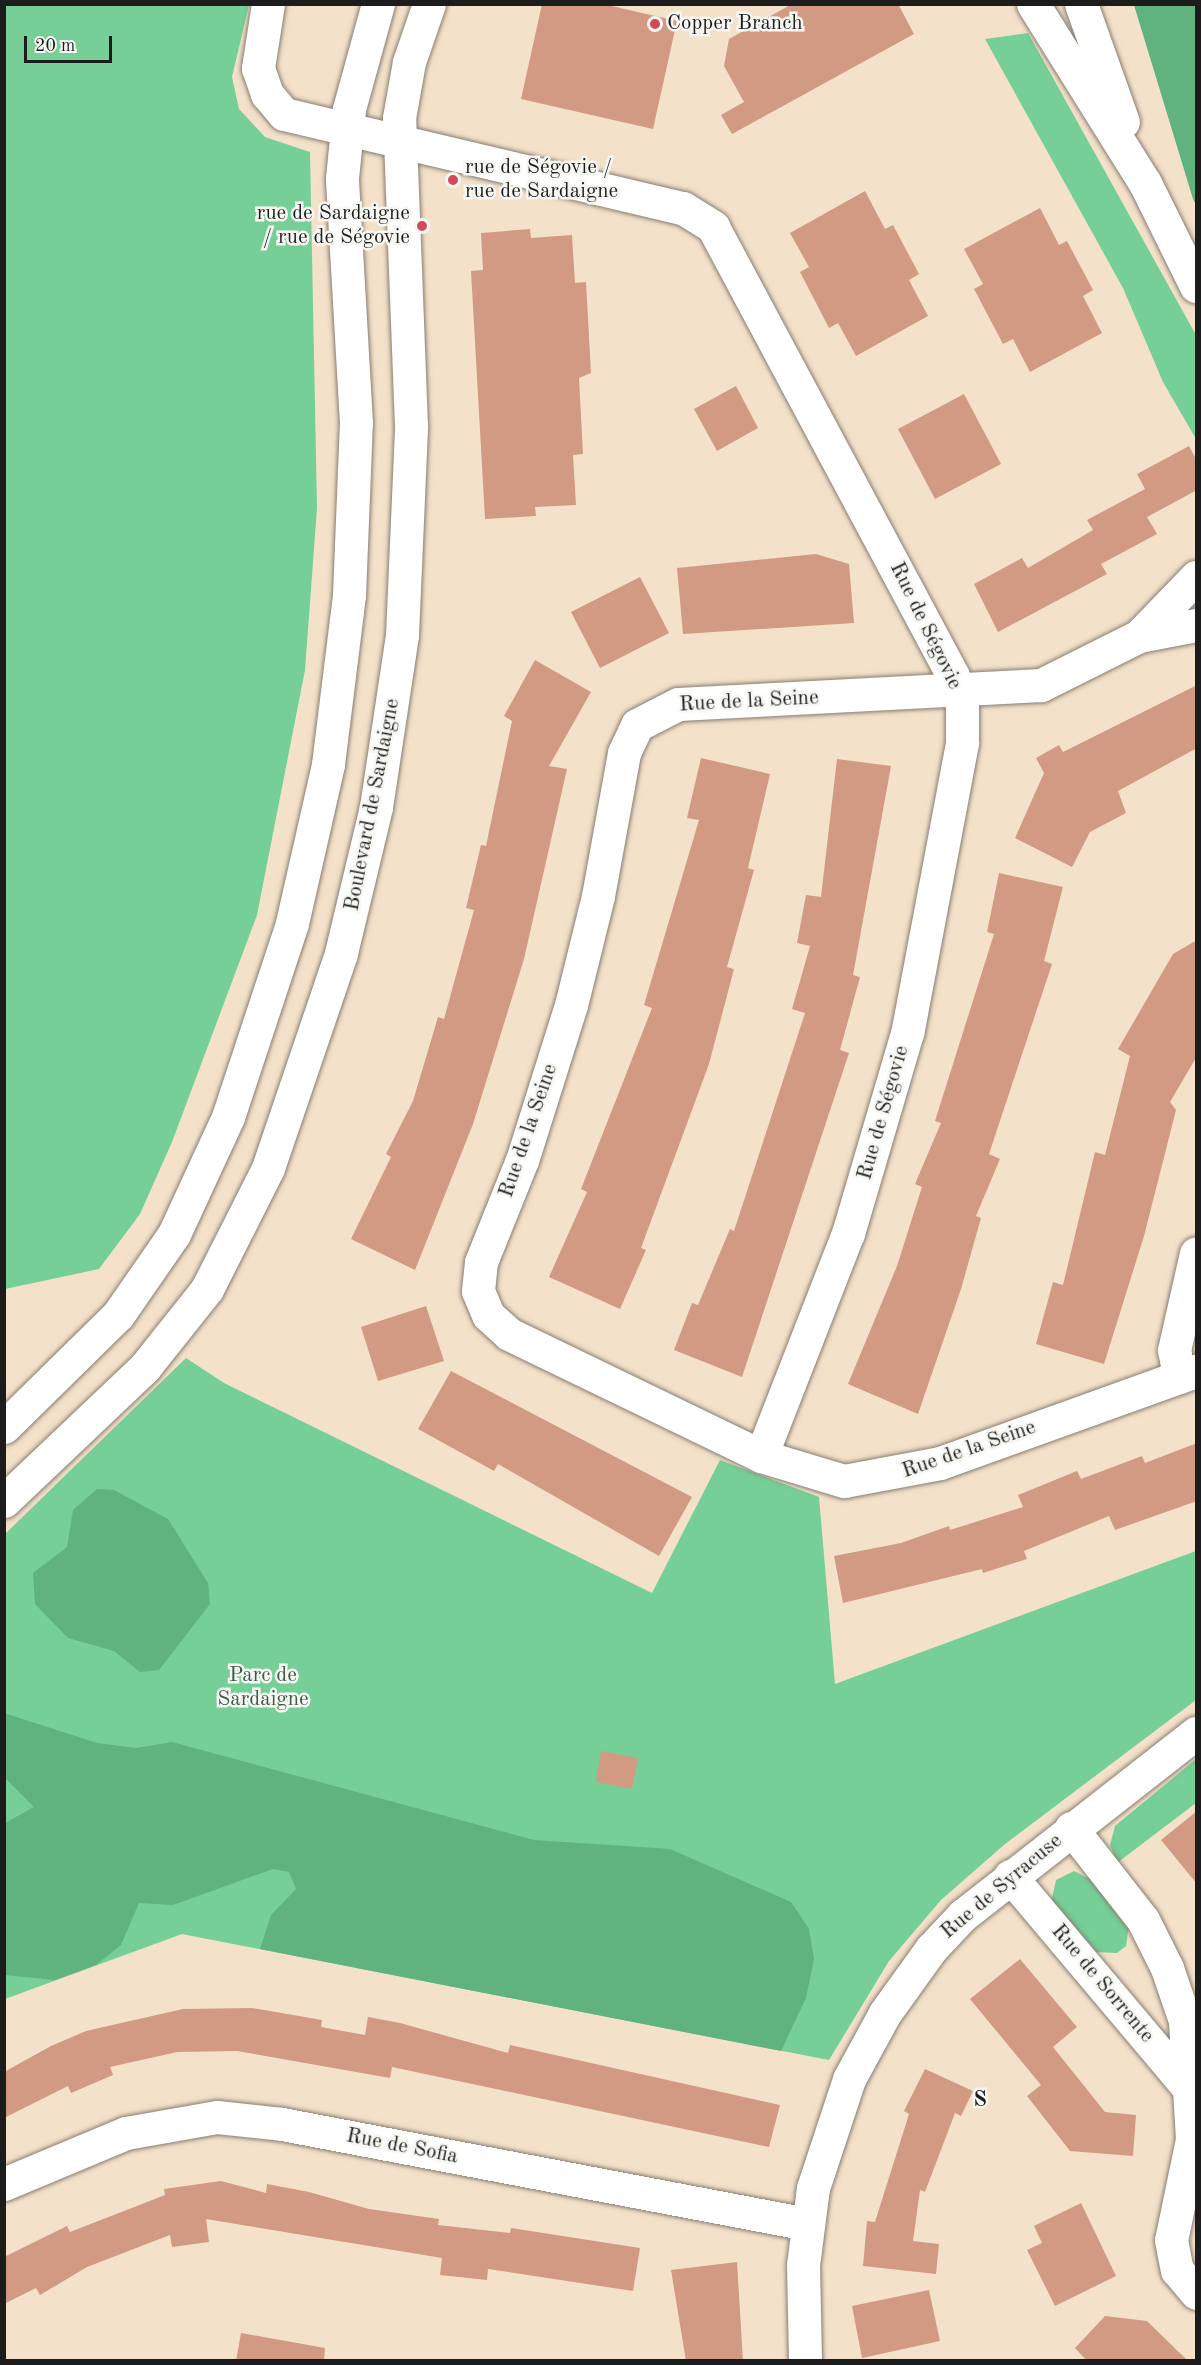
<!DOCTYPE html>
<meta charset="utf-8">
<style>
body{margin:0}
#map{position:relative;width:1201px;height:2365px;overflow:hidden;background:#f4e1c9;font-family:"Old Standard TT",serif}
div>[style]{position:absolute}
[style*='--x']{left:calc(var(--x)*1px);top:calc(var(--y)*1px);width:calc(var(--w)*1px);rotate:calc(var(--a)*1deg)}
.green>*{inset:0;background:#75cf96}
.forest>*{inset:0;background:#60b27f}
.building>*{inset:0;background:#d29a82}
.roads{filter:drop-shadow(0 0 2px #887e72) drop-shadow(0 0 2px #887e72)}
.minor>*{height:33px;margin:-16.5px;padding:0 16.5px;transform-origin:16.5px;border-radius:16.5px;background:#fff}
.dots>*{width:16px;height:16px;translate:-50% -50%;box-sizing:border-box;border:3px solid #f6f6f2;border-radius:50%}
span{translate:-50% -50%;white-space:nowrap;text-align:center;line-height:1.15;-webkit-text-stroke:5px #f6f6f2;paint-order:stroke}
.poi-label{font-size:21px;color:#1c1c1c}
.left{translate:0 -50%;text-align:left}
.right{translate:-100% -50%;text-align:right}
.street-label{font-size:21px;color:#1c1c1c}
.park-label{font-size:21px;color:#3b5b47}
.neighbourhood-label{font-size:22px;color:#1c1c1c;font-weight:700}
.frame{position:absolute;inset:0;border:6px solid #1c1c1c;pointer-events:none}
.scale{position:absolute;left:24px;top:36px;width:88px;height:27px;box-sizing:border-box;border:3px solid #1c1c1c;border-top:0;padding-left:8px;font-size:18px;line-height:21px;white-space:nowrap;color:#1c1c1c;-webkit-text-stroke:4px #f6f6f2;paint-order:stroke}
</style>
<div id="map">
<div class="green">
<i style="clip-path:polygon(4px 5px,249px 5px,232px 77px,239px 109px,265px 137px,310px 152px,317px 508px,305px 670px,257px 915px,172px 1142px,140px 1214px,99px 1269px,5px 1289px)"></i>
<i style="clip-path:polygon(1028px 33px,1196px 335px,1196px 439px,1163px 382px,1123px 288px,985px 39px)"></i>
<i style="clip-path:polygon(186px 1358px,224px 1383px,652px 1593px,720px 1460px,819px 1497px,835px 1684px,1196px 1551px,1196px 1700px,1005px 1844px,941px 1900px,889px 1961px,829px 2060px,182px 1934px,5px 1999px,5px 1534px)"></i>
<i style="clip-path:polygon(1196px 1759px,1196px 1803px,1117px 1863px,1110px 1845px,1115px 1826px)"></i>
<i style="clip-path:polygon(1074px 1871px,1096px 1882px,1129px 1925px,1126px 1946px,1117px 1953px,1092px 1952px,1051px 1903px,1056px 1880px)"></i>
</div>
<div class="forest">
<i style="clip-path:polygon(1134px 5px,1196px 5px,1196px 205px,1193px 199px)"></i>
<i style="clip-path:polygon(97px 1489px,114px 1490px,168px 1519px,208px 1583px,210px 1604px,159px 1670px,140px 1672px,114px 1651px,68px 1638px,35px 1604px,33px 1573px,67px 1547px,73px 1510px)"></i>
<i style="clip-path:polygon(4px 1713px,97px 1743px,136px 1748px,172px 1742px,534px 1840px,670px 1849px,791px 1902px,809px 1929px,814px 1959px,806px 1998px,781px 2051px,260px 1949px,271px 1915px,296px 1889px,289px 1872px,273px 1869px,173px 1905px,139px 1903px,121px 1945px,96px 1965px,55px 1980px,5px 1975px,5px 1823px,34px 1807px,5px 1778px)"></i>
</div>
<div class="building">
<i style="clip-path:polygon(542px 4px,603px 4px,677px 21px,653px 129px,521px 99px)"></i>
<i style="clip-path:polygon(792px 4px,898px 4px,914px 34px,732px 134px,721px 115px,744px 102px,724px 66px,729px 39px)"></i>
<i style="clip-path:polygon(865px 191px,885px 229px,893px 225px,919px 274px,909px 280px,928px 316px,856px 356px,838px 323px,829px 328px,800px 272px,809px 267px,790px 233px)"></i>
<i style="clip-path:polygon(1040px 208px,1059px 245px,1067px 241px,1093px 290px,1083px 296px,1102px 333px,1030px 372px,1013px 339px,1003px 344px,974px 289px,983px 284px,964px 249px)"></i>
<i style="clip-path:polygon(530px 229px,531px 238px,572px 235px,575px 283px,586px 282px,591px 373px,579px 378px,583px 454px,573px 455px,576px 505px,535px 507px,536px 516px,485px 519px,471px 271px,483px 270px,481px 233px)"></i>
<i style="clip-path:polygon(736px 386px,758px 428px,717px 451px,694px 409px)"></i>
<i style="clip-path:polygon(964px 394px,1001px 464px,935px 499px,898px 429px)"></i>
<i style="clip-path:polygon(1189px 446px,1197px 461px,1197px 490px,1147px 517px,1157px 534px,1101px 564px,1107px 574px,998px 632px,974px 584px,1022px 558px,1028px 568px,1093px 530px,1087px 520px,1145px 489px,1137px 474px)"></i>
<i style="clip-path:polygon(816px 554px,849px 564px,854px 623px,683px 634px,677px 568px)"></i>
<i style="clip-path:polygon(640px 577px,669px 633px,600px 668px,571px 612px)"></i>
<i style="clip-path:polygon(535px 660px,591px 692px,549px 766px,567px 769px,524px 959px,473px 1124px,415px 1270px,351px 1239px,391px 1157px,386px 1154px,413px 1101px,438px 1017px,444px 1019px,474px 910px,466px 908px,481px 845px,486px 846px,512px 721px,504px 716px)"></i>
<i style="clip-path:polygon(1197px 685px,1197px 748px,1118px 791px,1126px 813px,1090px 832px,1072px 867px,1015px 838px,1044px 773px,1036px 758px,1059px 745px,1063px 752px)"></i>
<i style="clip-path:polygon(701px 758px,770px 774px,748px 868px,754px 870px,727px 967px,734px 969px,709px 1064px,641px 1248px,646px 1250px,620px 1309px,549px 1277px,587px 1192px,581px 1189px,652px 1008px,644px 1005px,699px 820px,687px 818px)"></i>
<i style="clip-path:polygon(837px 759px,891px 766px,853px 975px,860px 977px,840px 1050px,849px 1053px,742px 1377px,674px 1350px,692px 1303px,698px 1305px,730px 1229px,734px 1231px,805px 1013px,792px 1009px,810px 946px,797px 943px,806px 895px,821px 897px)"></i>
<i style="clip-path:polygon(999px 873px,1063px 887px,1044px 961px,1052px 964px,989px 1154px,1000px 1159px,976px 1216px,981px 1218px,961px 1289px,918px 1414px,848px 1384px,897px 1266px,922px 1187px,915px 1184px,941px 1123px,935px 1121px,994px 934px,987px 932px)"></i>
<i style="clip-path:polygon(1197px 940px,1197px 1056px,1170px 1102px,1176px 1110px,1144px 1236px,1104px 1364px,1036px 1344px,1053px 1282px,1063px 1285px,1095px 1152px,1105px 1155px,1130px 1056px,1118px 1049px,1173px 954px)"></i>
<i style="clip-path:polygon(426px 1306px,444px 1361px,378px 1381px,361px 1327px)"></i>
<i style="clip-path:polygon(451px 1371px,692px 1497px,659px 1556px,498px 1464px,494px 1471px,418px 1429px)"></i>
<i style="clip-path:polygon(1197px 1443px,1197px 1501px,1115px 1530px,1109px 1516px,1024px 1551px,1027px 1559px,983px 1573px,982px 1569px,843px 1603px,834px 1556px,901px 1543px,949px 1526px,950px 1530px,1023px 1507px,1018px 1495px,1077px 1471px,1081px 1479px,1142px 1456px,1145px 1463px)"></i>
<i style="clip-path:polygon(601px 1751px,638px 1758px,632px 1789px,596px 1782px)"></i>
<i style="clip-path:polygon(1197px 1811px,1197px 1884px,1161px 1840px)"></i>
<i style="clip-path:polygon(1020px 1959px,1077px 2027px,1053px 2047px,1105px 2112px,1136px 2115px,1133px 2156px,1070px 2151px,1027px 2096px,1041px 2085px,970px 1999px)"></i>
<i style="clip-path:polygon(252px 2008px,322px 2020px,321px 2027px,365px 2035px,368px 2017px,400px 2023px,508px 2053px,510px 2045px,780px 2105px,769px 2147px,392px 2067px,390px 2078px,237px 2051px,177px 2052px,110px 2067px,113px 2075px,71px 2093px,68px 2086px,4px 2118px,4px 2072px,51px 2046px,86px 2031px,183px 2009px)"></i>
<i style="clip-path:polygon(925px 2069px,973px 2091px,961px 2116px,955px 2113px,925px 2192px,920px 2190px,913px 2241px,939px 2244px,936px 2274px,863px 2266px,867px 2221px,875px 2222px,909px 2114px,904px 2111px)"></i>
<i style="clip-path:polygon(221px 2181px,266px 2193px,267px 2184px,309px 2192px,369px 2209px,439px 2219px,438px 2225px,510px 2233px,511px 2228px,640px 2248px,633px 2291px,488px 2269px,487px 2280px,440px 2275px,442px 2258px,206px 2219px,209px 2242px,172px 2247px,170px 2235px,87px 2267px,40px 2295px,36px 2288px,4px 2304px,4px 2257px,67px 2226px,70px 2232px,165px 2195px,164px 2189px)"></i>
<i style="clip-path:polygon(1081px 2203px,1116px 2276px,1055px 2306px,1027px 2250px,1042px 2243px,1034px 2226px)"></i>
<i style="clip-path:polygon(737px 2262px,743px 2361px,686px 2361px,671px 2270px)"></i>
<i style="clip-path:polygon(929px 2290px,940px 2341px,862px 2358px,852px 2306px)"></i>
<i style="clip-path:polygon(1105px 2316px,1147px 2321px,1188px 2361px,1087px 2361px,1075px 2348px)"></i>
<i style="clip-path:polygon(241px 2333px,325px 2348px,324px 2361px,236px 2361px)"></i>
</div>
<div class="roads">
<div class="minor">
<i style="--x:268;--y:4;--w:65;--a:98.9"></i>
<i style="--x:258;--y:68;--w:28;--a:71"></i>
<i style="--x:267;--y:94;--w:26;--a:50"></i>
<i style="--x:284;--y:114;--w:410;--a:13.3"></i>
<i style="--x:683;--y:208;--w:36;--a:32"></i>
<i style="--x:713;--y:227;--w:509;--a:61.87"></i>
<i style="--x:953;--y:676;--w:31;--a:73"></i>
<i style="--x:962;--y:706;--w:37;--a:90"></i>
<i style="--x:962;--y:743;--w:295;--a:100.7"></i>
<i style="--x:907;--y:1033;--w:209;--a:106.4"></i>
<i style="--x:848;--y:1233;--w:239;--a:111.3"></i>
<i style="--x:1033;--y:4;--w:211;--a:58"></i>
<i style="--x:1145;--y:183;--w:115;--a:63.7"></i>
<i style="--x:1081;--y:4;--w:125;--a:70.4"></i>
<i style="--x:1196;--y:577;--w:82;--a:134"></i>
<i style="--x:1139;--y:636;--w:110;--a:153.4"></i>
<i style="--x:1041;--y:685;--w:363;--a:177"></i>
<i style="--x:678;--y:704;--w:46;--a:152.9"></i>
<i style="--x:637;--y:725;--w:31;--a:115"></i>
<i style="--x:624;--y:753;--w:145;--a:100.3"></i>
<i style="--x:598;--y:896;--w:112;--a:103.9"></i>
<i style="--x:571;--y:1005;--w:163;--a:107.5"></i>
<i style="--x:522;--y:1160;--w:110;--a:111.9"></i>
<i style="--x:481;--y:1262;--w:29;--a:96"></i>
<i style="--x:478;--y:1291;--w:26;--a:67"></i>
<i style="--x:488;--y:1315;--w:28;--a:42"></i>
<i style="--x:509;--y:1334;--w:280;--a:25.8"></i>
<i style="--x:761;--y:1456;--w:87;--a:16.8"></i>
<i style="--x:844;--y:1481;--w:98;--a:-10.6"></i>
<i style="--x:940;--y:1463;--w:272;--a:-19.8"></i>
<i style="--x:1139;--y:636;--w:58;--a:-10.9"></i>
<i style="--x:1179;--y:1377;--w:27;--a:-100"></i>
<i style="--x:1174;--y:1350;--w:99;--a:-77.2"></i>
<i style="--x:4;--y:1427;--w:160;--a:-44.5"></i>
<i style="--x:118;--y:1315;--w:98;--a:-55.3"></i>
<i style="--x:174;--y:1234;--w:129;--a:-65.2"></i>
<i style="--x:228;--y:1117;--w:204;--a:-71.7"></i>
<i style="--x:292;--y:923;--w:163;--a:-77.2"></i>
<i style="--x:328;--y:764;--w:170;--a:-82.9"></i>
<i style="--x:349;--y:595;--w:172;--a:-87.7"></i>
<i style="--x:356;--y:423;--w:245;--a:-93.3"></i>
<i style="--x:342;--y:178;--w:69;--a:-84.2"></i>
<i style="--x:349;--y:109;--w:109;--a:-74.6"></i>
<i style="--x:4;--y:1501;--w:195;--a:-43.5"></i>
<i style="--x:145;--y:1367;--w:100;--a:-51.5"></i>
<i style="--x:207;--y:1289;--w:136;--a:-63.2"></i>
<i style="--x:268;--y:1168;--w:227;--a:-71.2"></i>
<i style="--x:341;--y:953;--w:150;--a:-76.5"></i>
<i style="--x:376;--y:807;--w:174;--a:-81.4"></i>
<i style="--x:402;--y:635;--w:209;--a:-87.5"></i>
<i style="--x:411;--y:426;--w:308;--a:-92.2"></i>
<i style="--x:399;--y:118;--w:57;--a:-79.9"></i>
<i style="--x:409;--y:62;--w:61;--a:-71"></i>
<i style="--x:1071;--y:1828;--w:117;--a:52"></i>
<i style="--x:1143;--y:1920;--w:54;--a:63.4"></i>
<i style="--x:1167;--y:1968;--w:56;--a:71.2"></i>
<i style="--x:1185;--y:2021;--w:118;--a:86.6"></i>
<i style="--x:1192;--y:2139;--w:103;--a:101.7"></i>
<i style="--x:1171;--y:2240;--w:31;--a:79"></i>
<i style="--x:1177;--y:2270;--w:30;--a:50"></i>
<i style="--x:1010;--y:1876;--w:282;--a:49.9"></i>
<i style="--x:4;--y:2184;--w:132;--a:-22.7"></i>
<i style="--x:126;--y:2133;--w:92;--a:-10"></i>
<i style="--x:217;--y:2117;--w:65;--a:6.1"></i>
<i style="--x:282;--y:2124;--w:534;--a:10.78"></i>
<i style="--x:805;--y:2360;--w:95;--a:-91.2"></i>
<i style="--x:803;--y:2265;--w:78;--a:-82.6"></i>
<i style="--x:813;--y:2188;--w:115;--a:-71.7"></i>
<i style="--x:849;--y:2079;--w:75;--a:-61.4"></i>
<i style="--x:885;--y:2013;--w:79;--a:-54.3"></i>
<i style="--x:931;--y:1949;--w:47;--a:-46.7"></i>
<i style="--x:963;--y:1915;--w:296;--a:-38"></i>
</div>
</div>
<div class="dots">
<i style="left:655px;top:24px;background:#d1495b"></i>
<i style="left:453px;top:180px;background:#d1495b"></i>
<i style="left:422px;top:226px;background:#d1495b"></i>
</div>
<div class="poi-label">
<span class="left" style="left:667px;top:24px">Copper Branch</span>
<span class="left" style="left:465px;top:180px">rue de Ségovie /<br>rue de Sardaigne</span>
<span class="right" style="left:410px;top:226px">rue de Sardaigne<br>/ rue de Ségovie</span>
</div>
<div class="street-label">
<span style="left:925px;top:626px;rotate:64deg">Rue de Ségovie</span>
<span style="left:749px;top:702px;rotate:-3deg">Rue de la Seine</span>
<span style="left:373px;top:805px;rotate:-79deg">Boulevard de Sardaigne</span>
<span style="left:884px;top:1113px;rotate:-74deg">Rue de Ségovie</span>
<span style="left:529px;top:1131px;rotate:-71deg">Rue de la Seine</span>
<span style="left:969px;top:1450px;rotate:-19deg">Rue de la Seine</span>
<span style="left:1002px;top:1887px;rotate:-40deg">Rue de Syracuse</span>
<span style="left:1102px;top:1984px;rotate:50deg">Rue de Sorrente</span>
<span style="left:402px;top:2147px;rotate:11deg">Rue de Sofia</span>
</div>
<div class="park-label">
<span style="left:263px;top:1688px">Parc de<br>Sardaigne</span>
</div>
<div class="neighbourhood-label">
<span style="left:980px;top:2101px">S</span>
</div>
<div class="frame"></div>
<div class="scale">20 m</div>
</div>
